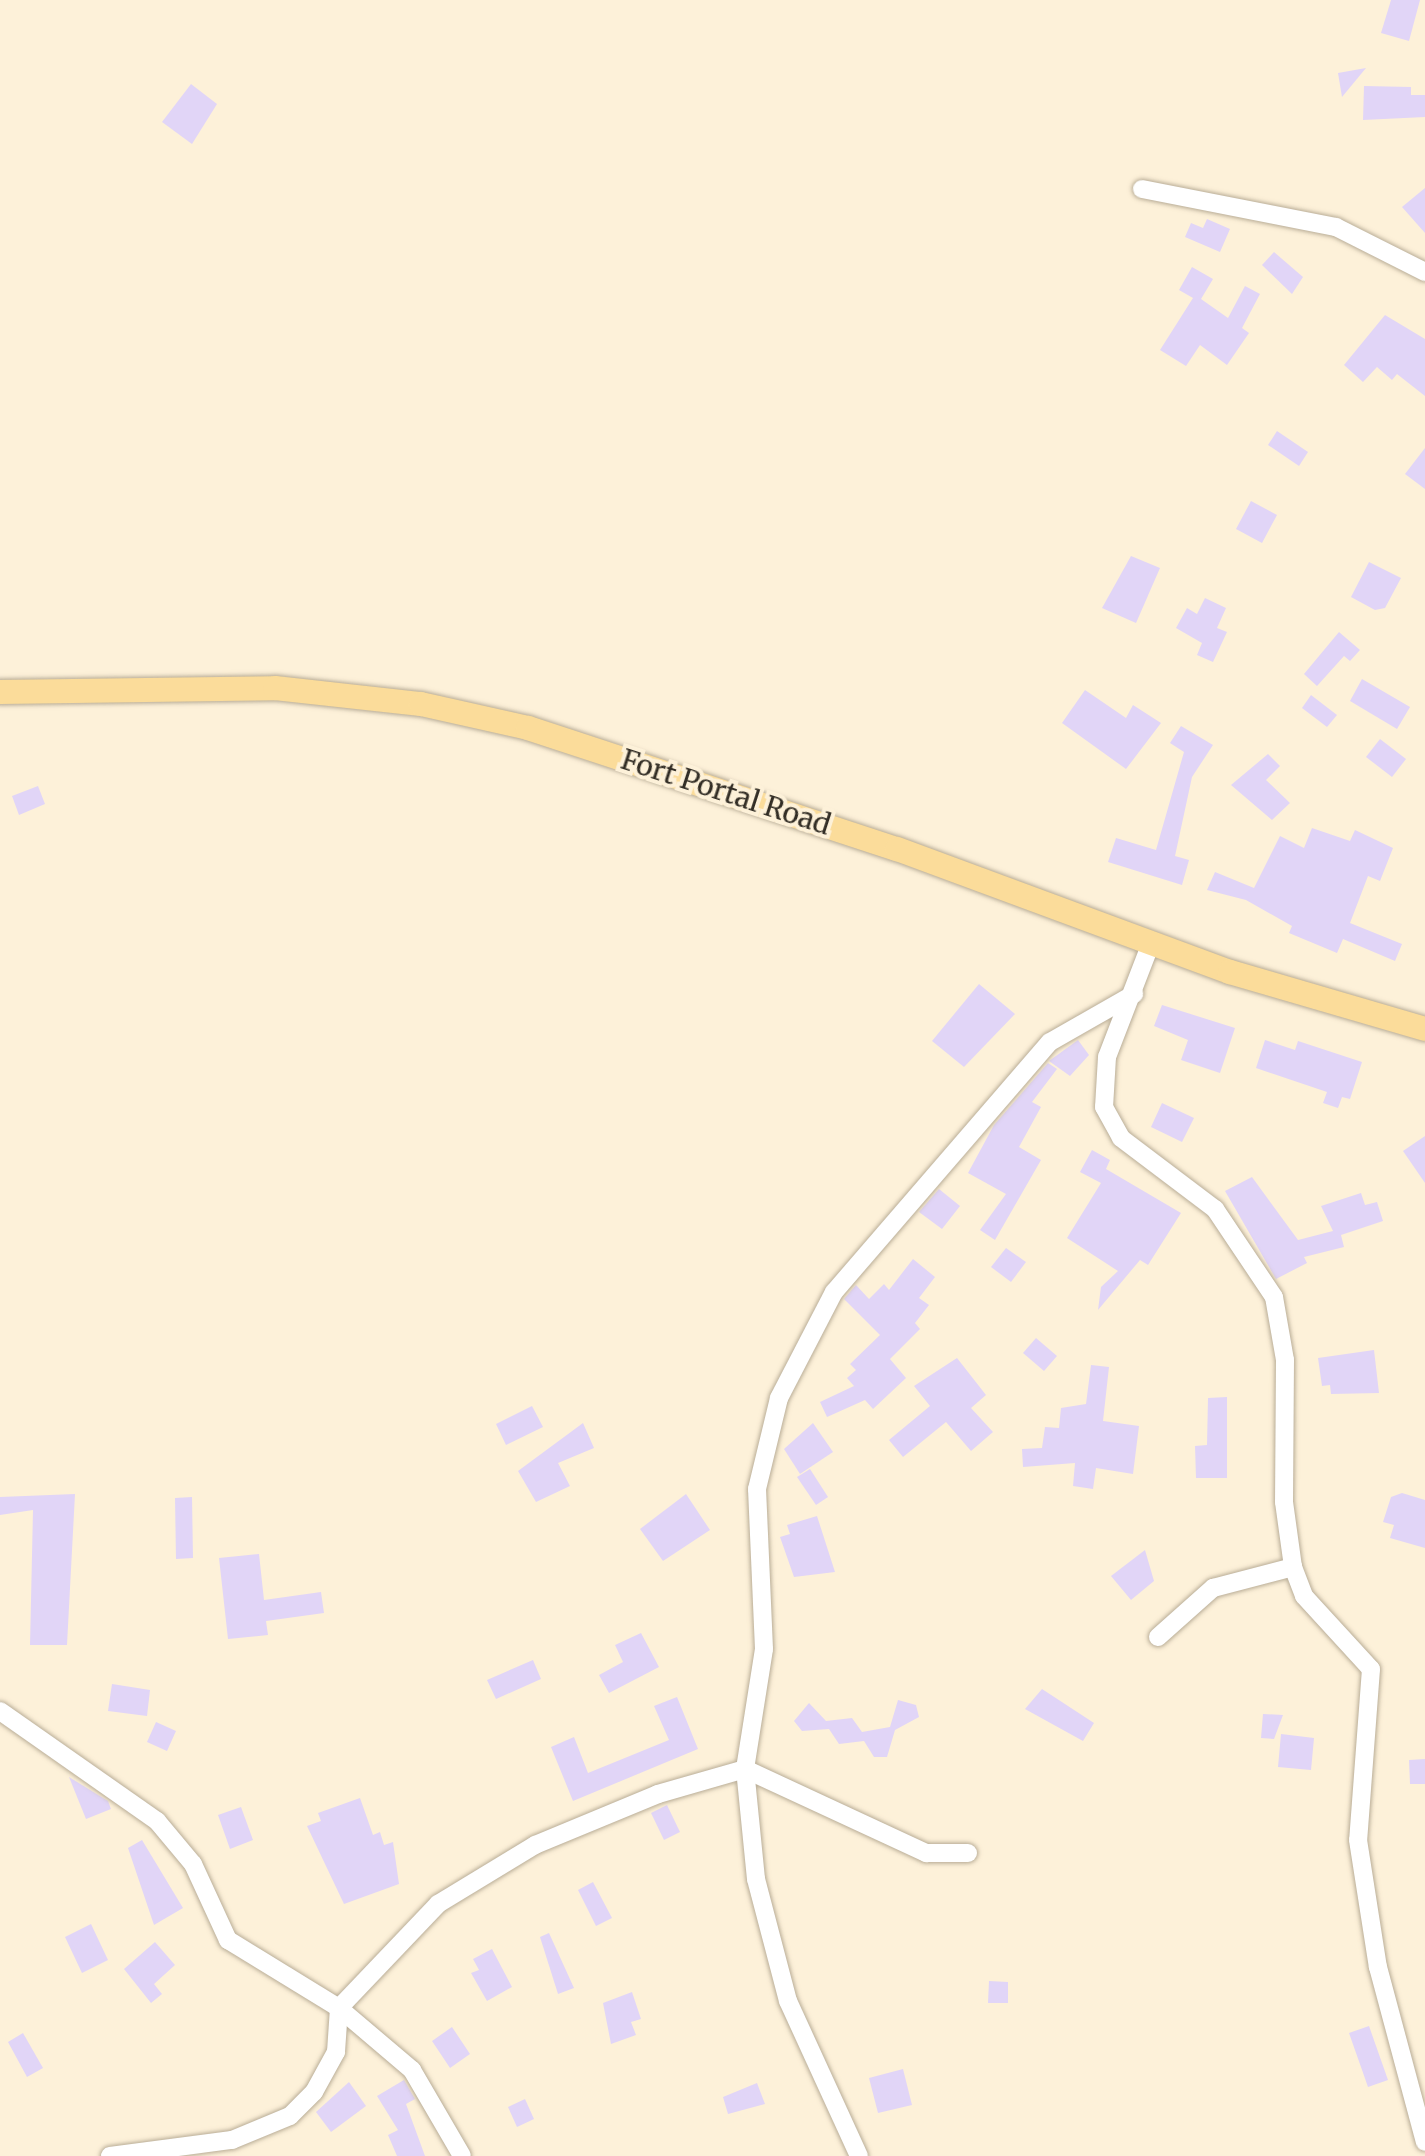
<!DOCTYPE html>
<style>
body{margin:0}
#map{position:relative;width:1425px;height:2156px;overflow:hidden;background:#fdf1d9;font-family:Merriweather,serif}
div>[style]{position:absolute}
[style*='--x']{left:calc(var(--x)*1px);top:calc(var(--y)*1px);width:calc(var(--w)*1px);rotate:calc(var(--a)*1deg)}
.building>*{inset:0;background:#e1d5f7}
.roads{filter:drop-shadow(0 0 2px #b9ad97) drop-shadow(0 0 2px #b9ad97)}
.minor>*{height:18px;margin:-9px;padding:0 9px;transform-origin:9px;border-radius:9px;background:#fff}
.major>*{height:24px;margin:-12px;padding:0 12px;transform-origin:12px;border-radius:12px;background:#fbdc9a}
span{translate:-50% -50%;white-space:nowrap;text-align:center;line-height:1.15;-webkit-text-stroke:8px #fdf1d9;paint-order:stroke}
.street-label{font-size:28px;color:#322d25}
</style>
<div id="map">
<div class="building">
<i style="clip-path:polygon(1391px 0,1420px 0,1409px 41px,1381px 33px)"></i>
<i style="clip-path:polygon(1366px 68px,1342px 97px,1338px 73px)"></i>
<i style="clip-path:polygon(191px 84px,217px 104px,192px 144px,162px 122px)"></i>
<i style="clip-path:polygon(1364px 86px,1411px 87px,1411px 95px,1425px 95px,1425px 117px,1363px 120px)"></i>
<i style="clip-path:polygon(1425px 188px,1425px 233px,1402px 207px)"></i>
<i style="clip-path:polygon(1207px 219px,1230px 229px,1220px 252px,1185px 237px,1191px 223px,1203px 228px)"></i>
<i style="clip-path:polygon(1274px 252px,1303px 277px,1292px 294px,1262px 265px)"></i>
<i style="clip-path:polygon(1192px 267px,1213px 279px,1201px 299px,1228px 318px,1245px 286px,1260px 294px,1242px 328px,1249px 333px,1227px 365px,1200px 345px,1186px 366px,1160px 350px,1193px 298px,1179px 290px)"></i>
<i style="clip-path:polygon(1385px 315px,1425px 339px,1425px 396px,1397px 374px,1392px 380px,1377px 367px,1363px 382px,1344px 365px)"></i>
<i style="clip-path:polygon(1277px 431px,1308px 452px,1299px 466px,1268px 445px)"></i>
<i style="clip-path:polygon(1425px 448px,1425px 489px,1405px 474px)"></i>
<i style="clip-path:polygon(1251px 501px,1277px 515px,1262px 543px,1236px 529px)"></i>
<i style="clip-path:polygon(1131px 556px,1160px 568px,1136px 623px,1102px 608px)"></i>
<i style="clip-path:polygon(1369px 562px,1401px 578px,1385px 608px,1375px 610px,1351px 597px)"></i>
<i style="clip-path:polygon(1205px 598px,1226px 608px,1217px 628px,1227px 632px,1213px 662px,1197px 655px,1202px 643px,1176px 628px,1187px 608px,1197px 614px)"></i>
<i style="clip-path:polygon(1339px 632px,1360px 650px,1350px 661px,1344px 656px,1317px 686px,1304px 674px)"></i>
<i style="clip-path:polygon(1362px 679px,1410px 707px,1397px 729px,1350px 701px)"></i>
<i style="clip-path:polygon(1085px 690px,1126px 718px,1133px 705px,1161px 723px,1126px 769px,1062px 723px)"></i>
<i style="clip-path:polygon(1311px 695px,1337px 715px,1327px 727px,1302px 708px)"></i>
<i style="clip-path:polygon(1181px 726px,1213px 745px,1192px 777px,1175px 856px,1189px 860px,1182px 885px,1108px 862px,1116px 838px,1156px 850px,1184px 752px,1170px 743px)"></i>
<i style="clip-path:polygon(1380px 739px,1406px 759px,1392px 777px,1366px 757px)"></i>
<i style="clip-path:polygon(1268px 754px,1280px 766px,1266px 780px,1290px 803px,1272px 820px,1231px 785px)"></i>
<i style="clip-path:polygon(38px 786px,45px 804px,19px 815px,12px 796px)"></i>
<i style="clip-path:polygon(1312px 828px,1350px 841px,1355px 830px,1393px 848px,1380px 881px,1368px 876px,1350px 923px,1402px 944px,1395px 961px,1343px 939px,1337px 953px,1289px 933px,1292px 926px,1246px 900px,1207px 890px,1215px 872px,1254px 888px,1280px 836px,1304px 848px)"></i>
<i style="clip-path:polygon(979px 984px,1015px 1014px,964px 1067px,932px 1041px)"></i>
<i style="clip-path:polygon(1162px 1005px,1235px 1028px,1220px 1073px,1181px 1060px,1188px 1040px,1154px 1026px)"></i>
<i style="clip-path:polygon(1078px 1040px,1089px 1055px,1070px 1076px,1049px 1061px)"></i>
<i style="clip-path:polygon(1265px 1040px,1295px 1050px,1298px 1041px,1362px 1062px,1350px 1099px,1342px 1097px,1338px 1108px,1323px 1103px,1327px 1092px,1256px 1068px)"></i>
<i style="clip-path:polygon(1048px 1063px,1057px 1069px,1032px 1102px,1041px 1107px,1019px 1147px,1041px 1160px,995px 1240px,980px 1230px,1006px 1194px,968px 1173px,994px 1125px)"></i>
<i style="clip-path:polygon(1162px 1103px,1194px 1118px,1182px 1142px,1151px 1127px)"></i>
<i style="clip-path:polygon(1425px 1136px,1425px 1183px,1403px 1151px)"></i>
<i style="clip-path:polygon(1092px 1150px,1110px 1160px,1106px 1169px,1181px 1213px,1148px 1265px,1140px 1260px,1098px 1310px,1101px 1287px,1118px 1271px,1067px 1238px,1101px 1183px,1080px 1172px)"></i>
<i style="clip-path:polygon(1252px 1177px,1298px 1240px,1333px 1231px,1321px 1206px,1361px 1193px,1365px 1205px,1377px 1202px,1383px 1221px,1341px 1235px,1344px 1247px,1304px 1257px,1307px 1263px,1276px 1279px,1225px 1191px)"></i>
<i style="clip-path:polygon(939px 1189px,960px 1206px,942px 1229px,919px 1212px)"></i>
<i style="clip-path:polygon(1006px 1248px,1026px 1262px,1011px 1282px,991px 1267px)"></i>
<i style="clip-path:polygon(913px 1259px,935px 1277px,919px 1298px,929px 1305px,915px 1323px,920px 1329px,890px 1359px,906px 1378px,873px 1409px,865px 1400px,827px 1417px,820px 1402px,854px 1386px,847px 1378px,856px 1370px,850px 1364px,880px 1335px,844px 1299px,856px 1285px,869px 1299px,884px 1284px,889px 1290px)"></i>
<i style="clip-path:polygon(1036px 1338px,1057px 1356px,1044px 1371px,1023px 1353px)"></i>
<i style="clip-path:polygon(1374px 1350px,1379px 1393px,1331px 1394px,1330px 1385px,1322px 1386px,1318px 1358px)"></i>
<i style="clip-path:polygon(957px 1358px,986px 1395px,971px 1408px,993px 1432px,971px 1451px,946px 1422px,903px 1457px,889px 1440px,930px 1406px,914px 1386px)"></i>
<i style="clip-path:polygon(1091px 1365px,1109px 1367px,1103px 1421px,1139px 1426px,1133px 1474px,1096px 1468px,1093px 1489px,1073px 1486px,1075px 1463px,1023px 1467px,1022px 1449px,1042px 1448px,1045px 1427px,1059px 1428px,1061px 1408px,1086px 1404px)"></i>
<i style="clip-path:polygon(1227px 1397px,1227px 1478px,1196px 1478px,1195px 1446px,1207px 1445px,1208px 1398px)"></i>
<i style="clip-path:polygon(532px 1406px,543px 1427px,506px 1445px,496px 1424px)"></i>
<i style="clip-path:polygon(583px 1423px,594px 1448px,558px 1463px,570px 1486px,536px 1502px,518px 1471px)"></i>
<i style="clip-path:polygon(813px 1423px,833px 1452px,800px 1474px,784px 1449px)"></i>
<i style="clip-path:polygon(810px 1469px,828px 1497px,816px 1505px,797px 1477px)"></i>
<i style="clip-path:polygon(1402px 1493px,1425px 1500px,1425px 1548px,1390px 1538px,1394px 1525px,1383px 1522px,1391px 1497px)"></i>
<i style="clip-path:polygon(75px 1494px,67px 1645px,30px 1645px,33px 1510px,0 1515px,0 1497px)"></i>
<i style="clip-path:polygon(686px 1494px,710px 1530px,663px 1561px,640px 1529px)"></i>
<i style="clip-path:polygon(192px 1497px,193px 1558px,176px 1559px,175px 1498px)"></i>
<i style="clip-path:polygon(817px 1516px,835px 1572px,794px 1577px,780px 1537px,790px 1534px,787px 1525px)"></i>
<i style="clip-path:polygon(1145px 1550px,1154px 1581px,1131px 1600px,1111px 1576px)"></i>
<i style="clip-path:polygon(259px 1554px,264px 1600px,321px 1592px,324px 1613px,266px 1621px,268px 1635px,228px 1639px,219px 1558px)"></i>
<i style="clip-path:polygon(641px 1633px,659px 1667px,609px 1693px,599px 1675px,623px 1662px,615px 1645px)"></i>
<i style="clip-path:polygon(533px 1660px,541px 1679px,496px 1699px,487px 1680px)"></i>
<i style="clip-path:polygon(112px 1684px,150px 1690px,147px 1716px,108px 1711px)"></i>
<i style="clip-path:polygon(1042px 1689px,1094px 1723px,1083px 1741px,1025px 1709px)"></i>
<i style="clip-path:polygon(677px 1697px,698px 1749px,573px 1801px,551px 1747px,574px 1737px,588px 1773px,669px 1740px,654px 1706px)"></i>
<i style="clip-path:polygon(898px 1700px,916px 1705px,919px 1717px,895px 1730px,887px 1757px,874px 1757px,864px 1741px,839px 1744px,829px 1729px,802px 1731px,794px 1721px,809px 1703px,826px 1721px,852px 1718px,862px 1732px,890px 1727px)"></i>
<i style="clip-path:polygon(1263px 1714px,1283px 1715px,1274px 1739px,1261px 1738px)"></i>
<i style="clip-path:polygon(156px 1722px,176px 1731px,167px 1751px,147px 1742px)"></i>
<i style="clip-path:polygon(1281px 1734px,1314px 1738px,1311px 1770px,1278px 1767px)"></i>
<i style="clip-path:polygon(1425px 1759px,1425px 1784px,1410px 1784px,1409px 1760px)"></i>
<i style="clip-path:polygon(69px 1777px,108px 1801px,111px 1809px,86px 1819px)"></i>
<i style="clip-path:polygon(360px 1798px,373px 1835px,380px 1832px,384px 1845px,393px 1842px,399px 1884px,344px 1904px,307px 1826px,321px 1821px,318px 1813px)"></i>
<i style="clip-path:polygon(667px 1805px,680px 1832px,664px 1840px,651px 1813px)"></i>
<i style="clip-path:polygon(241px 1807px,253px 1840px,230px 1849px,218px 1815px)"></i>
<i style="clip-path:polygon(142px 1840px,183px 1908px,154px 1925px,128px 1848px)"></i>
<i style="clip-path:polygon(593px 1882px,612px 1918px,596px 1926px,578px 1890px)"></i>
<i style="clip-path:polygon(91px 1924px,108px 1960px,82px 1973px,65px 1937px)"></i>
<i style="clip-path:polygon(549px 1933px,574px 1988px,558px 1994px,540px 1937px)"></i>
<i style="clip-path:polygon(155px 1942px,175px 1965px,154px 1984px,162px 1994px,151px 2003px,124px 1969px)"></i>
<i style="clip-path:polygon(492px 1949px,512px 1987px,487px 2001px,471px 1973px,479px 1970px,473px 1959px)"></i>
<i style="clip-path:polygon(989px 1981px,1008px 1982px,1008px 2003px,988px 2003px)"></i>
<i style="clip-path:polygon(632px 1992px,641px 2019px,631px 2022px,636px 2035px,611px 2044px,603px 2003px)"></i>
<i style="clip-path:polygon(1369px 2026px,1388px 2080px,1368px 2087px,1349px 2033px)"></i>
<i style="clip-path:polygon(452px 2027px,470px 2054px,450px 2068px,432px 2041px)"></i>
<i style="clip-path:polygon(23px 2033px,43px 2068px,27px 2077px,8px 2042px)"></i>
<i style="clip-path:polygon(903px 2069px,912px 2105px,878px 2113px,869px 2078px)"></i>
<i style="clip-path:polygon(404px 2080px,415px 2099px,406px 2104px,425px 2156px,397px 2156px,388px 2135px,398px 2130px,377px 2096px)"></i>
<i style="clip-path:polygon(349px 2082px,366px 2106px,331px 2132px,316px 2112px)"></i>
<i style="clip-path:polygon(757px 2083px,765px 2104px,728px 2114px,723px 2097px)"></i>
<i style="clip-path:polygon(525px 2099px,534px 2119px,517px 2127px,508px 2107px)"></i>
</div>
<div class="roads">
<div class="minor">
<i style="--x:1142;--y:189;--w:198;--a:11.1"></i>
<i style="--x:1336;--y:227;--w:100;--a:26.8"></i>
<i style="--x:1151;--y:943;--w:122;--a:111.1"></i>
<i style="--x:1107;--y:1057;--w:50;--a:93.4"></i>
<i style="--x:1104;--y:1107;--w:35;--a:61"></i>
<i style="--x:1121;--y:1138;--w:118;--a:37.1"></i>
<i style="--x:1215;--y:1209;--w:106;--a:56.2"></i>
<i style="--x:1274;--y:1297;--w:64;--a:80.1"></i>
<i style="--x:1285;--y:1360;--w:142;--a:90.4"></i>
<i style="--x:1284;--y:1502;--w:66;--a:82.1"></i>
<i style="--x:1293;--y:1567;--w:31;--a:69"></i>
<i style="--x:1304;--y:1596;--w:99;--a:47.5"></i>
<i style="--x:1371;--y:1669;--w:171;--a:94.3"></i>
<i style="--x:1358;--y:1840;--w:129;--a:81.1"></i>
<i style="--x:1378;--y:1967;--w:181;--a:75"></i>
<i style="--x:1158;--y:1637;--w:74;--a:-41.7"></i>
<i style="--x:1213;--y:1588;--w:83;--a:-14.7"></i>
<i style="--x:0;--y:1711;--w:192;--a:35"></i>
<i style="--x:157;--y:1821;--w:56;--a:50.1"></i>
<i style="--x:193;--y:1864;--w:84;--a:65.3"></i>
<i style="--x:228;--y:1940;--w:130;--a:31.5"></i>
<i style="--x:339;--y:2008;--w:96;--a:40.3"></i>
<i style="--x:412;--y:2070;--w:99;--a:59.8"></i>
<i style="--x:110;--y:2156;--w:123;--a:-7.5"></i>
<i style="--x:232;--y:2140;--w:63;--a:-22.5"></i>
<i style="--x:290;--y:2116;--w:34;--a:-45"></i>
<i style="--x:314;--y:2092;--w:46;--a:-61.2"></i>
<i style="--x:336;--y:2052;--w:44;--a:-86.1"></i>
<i style="--x:339;--y:2008;--w:144;--a:-46.4"></i>
<i style="--x:438;--y:1904;--w:114;--a:-31.3"></i>
<i style="--x:535;--y:1845;--w:133;--a:-22.5"></i>
<i style="--x:658;--y:1794;--w:91;--a:-16"></i>
<i style="--x:745;--y:1769;--w:200;--a:24.9"></i>
<i style="--x:926;--y:1853;--w:42;--a:0"></i>
<i style="--x:859;--y:2156;--w:170;--a:-114.6"></i>
<i style="--x:788;--y:2001;--w:126;--a:-104.7"></i>
<i style="--x:756;--y:1879;--w:111;--a:-95.7"></i>
<i style="--x:745;--y:1769;--w:121;--a:-81"></i>
<i style="--x:764;--y:1649;--w:160;--a:-92.5"></i>
<i style="--x:757;--y:1489;--w:94;--a:-76.4"></i>
<i style="--x:779;--y:1398;--w:119;--a:-62.6"></i>
<i style="--x:834;--y:1292;--w:330;--a:-49.2"></i>
<i style="--x:1050;--y:1042;--w:97;--a:-29.7"></i>
</div>
<div class="major">
<i style="--x:0;--y:692;--w:275;--a:-0.8"></i>
<i style="--x:275;--y:688;--w:147;--a:6.3"></i>
<i style="--x:421;--y:704;--w:110;--a:12.6"></i>
<i style="--x:528;--y:728;--w:388;--a:18.2"></i>
<i style="--x:897;--y:849;--w:355;--a:20.3"></i>
<i style="--x:1230;--y:972;--w:203;--a:16.3"></i>
</div>
</div>
<div class="street-label">
<span style="left:726px;top:792px;rotate:18deg">Fort Portal Road</span>
</div>
</div>
